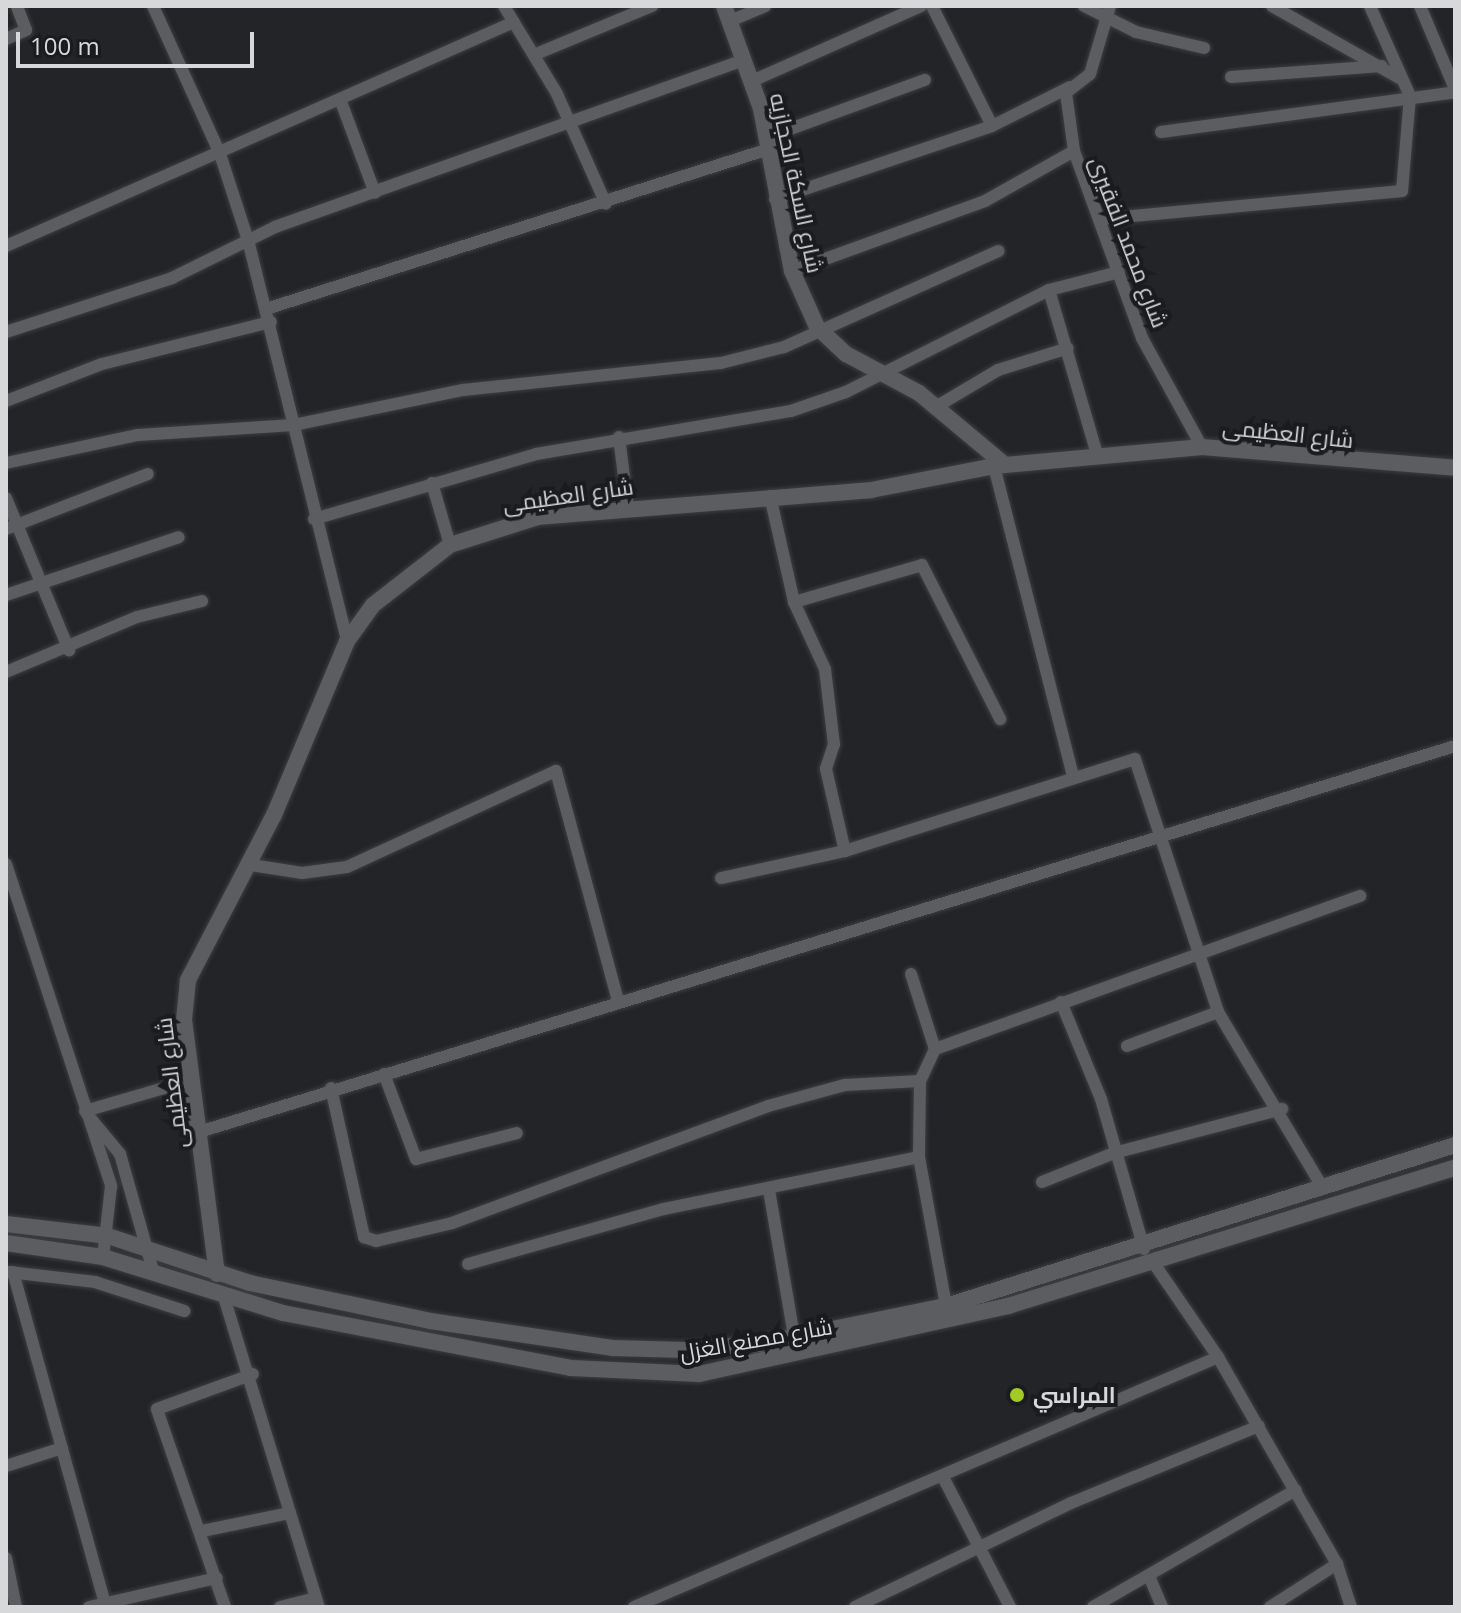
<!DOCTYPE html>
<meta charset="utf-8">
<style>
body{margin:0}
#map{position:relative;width:1461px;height:1613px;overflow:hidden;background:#232428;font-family:"Open Sans",Cairo,sans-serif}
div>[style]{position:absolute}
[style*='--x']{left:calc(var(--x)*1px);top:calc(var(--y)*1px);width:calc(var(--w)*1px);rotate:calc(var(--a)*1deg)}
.roads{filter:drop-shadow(0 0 2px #3d3e41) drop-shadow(0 0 2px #3d3e41)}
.minor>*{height:12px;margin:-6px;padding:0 6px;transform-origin:6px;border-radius:6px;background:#5c5d61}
.tertiary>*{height:16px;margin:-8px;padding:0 8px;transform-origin:8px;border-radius:8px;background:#5c5d61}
.dots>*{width:22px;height:22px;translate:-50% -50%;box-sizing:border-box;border:4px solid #1a1b1e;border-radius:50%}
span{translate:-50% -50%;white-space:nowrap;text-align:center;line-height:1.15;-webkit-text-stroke:8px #1a1b1e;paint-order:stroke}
.street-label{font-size:22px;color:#d7d8da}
.poi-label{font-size:22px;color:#d7d8da;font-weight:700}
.left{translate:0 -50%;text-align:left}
.frame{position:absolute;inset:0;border:8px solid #d7d8da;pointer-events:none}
.scale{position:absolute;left:16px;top:32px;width:238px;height:36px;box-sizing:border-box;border:4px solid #d7d8da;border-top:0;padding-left:10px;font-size:24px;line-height:28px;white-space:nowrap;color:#d7d8da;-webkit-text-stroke:6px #1a1b1e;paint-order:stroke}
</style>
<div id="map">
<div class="roads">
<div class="minor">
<i style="--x:153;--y:6;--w:162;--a:65.6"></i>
<i style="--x:220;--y:154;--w:90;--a:72"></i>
<i style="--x:248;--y:240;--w:413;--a:76.1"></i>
<i style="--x:504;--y:6;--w:103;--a:58.9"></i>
<i style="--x:557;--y:94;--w:120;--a:66"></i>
<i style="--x:932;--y:6;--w:134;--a:63.4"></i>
<i style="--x:1084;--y:6;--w:58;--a:26.6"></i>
<i style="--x:1136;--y:32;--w:70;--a:13.2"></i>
<i style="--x:1110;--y:6;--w:71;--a:106.4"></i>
<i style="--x:1090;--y:74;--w:31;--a:142"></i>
<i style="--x:1066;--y:93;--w:59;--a:82.1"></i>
<i style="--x:1074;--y:151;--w:199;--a:70"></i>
<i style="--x:1142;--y:338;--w:124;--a:61.2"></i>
<i style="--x:1272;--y:6;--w:150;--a:29.5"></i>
<i style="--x:1420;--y:6;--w:90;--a:67.1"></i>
<i style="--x:730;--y:21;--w:38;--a:-23"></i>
<i style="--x:6;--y:39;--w:22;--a:-24"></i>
<i style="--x:26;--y:30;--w:26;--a:-111"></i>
<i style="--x:536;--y:54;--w:126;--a:-22.5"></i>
<i style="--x:1231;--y:77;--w:151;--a:-4.2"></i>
<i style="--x:752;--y:81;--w:185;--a:-23.9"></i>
<i style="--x:340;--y:99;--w:100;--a:69.6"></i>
<i style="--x:1161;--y:132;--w:297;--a:-7.7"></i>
<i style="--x:768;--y:137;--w:167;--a:-20"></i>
<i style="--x:775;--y:199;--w:229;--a:-18.6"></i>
<i style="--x:992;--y:126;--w:87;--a:-26.6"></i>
<i style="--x:1101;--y:219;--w:302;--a:-5.3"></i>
<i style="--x:1402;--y:191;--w:95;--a:-85.2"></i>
<i style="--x:1410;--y:96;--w:98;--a:-114"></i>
<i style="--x:6;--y:246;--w:555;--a:-23.79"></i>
<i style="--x:792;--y:271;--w:205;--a:-19.9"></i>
<i style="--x:985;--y:201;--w:102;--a:-29.3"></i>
<i style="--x:1049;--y:290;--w:175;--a:73.7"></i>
<i style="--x:266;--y:309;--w:528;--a:-17.65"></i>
<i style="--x:6;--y:332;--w:175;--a:-18"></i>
<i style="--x:172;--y:278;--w:115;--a:-26.3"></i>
<i style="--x:275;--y:227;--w:498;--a:-19.6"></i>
<i style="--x:6;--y:401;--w:103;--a:-21.1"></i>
<i style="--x:102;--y:364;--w:174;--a:-14"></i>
<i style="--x:934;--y:408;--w:74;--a:-30.7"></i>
<i style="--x:998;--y:370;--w:73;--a:-17.4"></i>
<i style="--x:619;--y:437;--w:72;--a:82.8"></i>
<i style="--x:6;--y:463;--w:135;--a:-12"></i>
<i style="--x:138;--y:435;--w:156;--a:-3.7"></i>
<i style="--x:294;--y:425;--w:173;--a:-11.7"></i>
<i style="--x:463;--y:390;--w:259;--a:-6"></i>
<i style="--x:721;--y:363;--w:65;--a:-14.3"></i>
<i style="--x:784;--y:347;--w:235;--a:-24.1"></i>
<i style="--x:994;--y:466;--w:320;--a:75.7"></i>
<i style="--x:432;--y:483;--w:65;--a:73.8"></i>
<i style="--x:770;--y:496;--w:109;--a:77.2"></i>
<i style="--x:794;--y:602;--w:74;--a:65.2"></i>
<i style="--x:825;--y:669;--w:76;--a:83.2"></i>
<i style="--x:834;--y:744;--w:26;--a:108"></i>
<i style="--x:826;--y:769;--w:84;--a:77"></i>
<i style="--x:6;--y:498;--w:165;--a:67.5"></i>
<i style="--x:314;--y:519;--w:231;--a:-16.3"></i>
<i style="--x:536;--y:454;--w:259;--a:-9.6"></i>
<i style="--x:791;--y:411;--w:58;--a:-19.1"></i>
<i style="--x:846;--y:392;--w:227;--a:-26.7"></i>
<i style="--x:1049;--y:290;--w:72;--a:-14.4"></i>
<i style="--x:6;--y:529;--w:152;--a:-21.2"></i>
<i style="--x:6;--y:595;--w:182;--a:-18.5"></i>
<i style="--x:794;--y:602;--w:133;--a:-16.1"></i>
<i style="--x:922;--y:565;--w:173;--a:63.1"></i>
<i style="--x:6;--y:672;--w:142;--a:-22.8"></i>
<i style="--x:137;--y:617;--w:67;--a:-13.8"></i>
<i style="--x:6;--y:864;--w:339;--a:71.9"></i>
<i style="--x:111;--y:1186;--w:71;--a:96.4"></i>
<i style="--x:251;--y:865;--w:52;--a:8.9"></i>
<i style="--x:302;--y:873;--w:45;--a:-7.6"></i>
<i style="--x:347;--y:867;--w:230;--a:-24.7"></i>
<i style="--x:556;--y:771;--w:238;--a:74.9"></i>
<i style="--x:721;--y:878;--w:127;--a:-12.3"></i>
<i style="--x:845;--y:851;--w:304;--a:-17.6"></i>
<i style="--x:1135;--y:759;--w:266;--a:71.8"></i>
<i style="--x:1218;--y:1012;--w:205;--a:59.2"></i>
<i style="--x:911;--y:974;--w:79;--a:72.3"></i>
<i style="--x:935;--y:1049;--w:35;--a:115"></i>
<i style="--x:920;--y:1081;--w:76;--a:90.8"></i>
<i style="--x:919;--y:1157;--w:151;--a:79.7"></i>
<i style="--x:1061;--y:1002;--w:105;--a:67.6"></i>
<i style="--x:1101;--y:1099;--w:156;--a:74"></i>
<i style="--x:1127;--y:1046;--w:97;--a:-20.5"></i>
<i style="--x:935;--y:1049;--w:452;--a:-19.8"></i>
<i style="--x:384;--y:1074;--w:91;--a:69.4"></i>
<i style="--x:416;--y:1159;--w:104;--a:-14.4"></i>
<i style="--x:331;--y:1088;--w:153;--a:77.5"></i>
<i style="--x:364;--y:1237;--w:13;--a:18"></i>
<i style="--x:376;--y:1241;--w:78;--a:-13.3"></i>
<i style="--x:452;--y:1223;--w:337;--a:-20.3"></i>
<i style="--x:768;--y:1106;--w:80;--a:-15.3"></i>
<i style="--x:845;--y:1085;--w:75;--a:-3.1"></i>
<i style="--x:85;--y:1111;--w:111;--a:-16.2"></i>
<i style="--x:87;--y:1114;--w:52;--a:50.5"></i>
<i style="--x:120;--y:1154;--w:122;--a:74.2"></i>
<i style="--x:199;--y:1132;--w:1314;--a:-17.08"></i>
<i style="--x:1042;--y:1182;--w:78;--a:-21.9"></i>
<i style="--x:1114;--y:1153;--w:174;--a:-14.7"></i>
<i style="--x:769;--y:1190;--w:149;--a:80.3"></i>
<i style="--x:468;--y:1264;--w:204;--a:-15.7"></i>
<i style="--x:664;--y:1209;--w:260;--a:-11.5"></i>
<i style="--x:9;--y:1272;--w:87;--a:6.6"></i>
<i style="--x:95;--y:1282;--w:94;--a:18"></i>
<i style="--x:13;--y:1272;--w:344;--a:74.5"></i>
<i style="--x:224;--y:1297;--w:324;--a:73"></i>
<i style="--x:1218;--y:1357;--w:239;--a:60.1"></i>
<i style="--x:1337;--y:1564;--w:45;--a:72"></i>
<i style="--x:6;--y:1466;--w:59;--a:-17.8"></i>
<i style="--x:943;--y:1477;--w:146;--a:62.7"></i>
<i style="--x:202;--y:1531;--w:90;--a:-11.6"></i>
<i style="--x:6;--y:1558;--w:50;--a:78.5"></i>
<i style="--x:1149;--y:1576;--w:34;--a:67"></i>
<i style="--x:89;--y:1607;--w:131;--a:-12.8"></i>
<i style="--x:225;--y:1607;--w:209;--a:-109"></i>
<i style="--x:157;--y:1409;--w:102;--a:-20"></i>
<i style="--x:280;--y:1607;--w:37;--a:-14"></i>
<i style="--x:634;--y:1607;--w:635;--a:-23.17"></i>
<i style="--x:1218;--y:1357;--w:112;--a:-124.4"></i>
<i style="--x:855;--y:1607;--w:240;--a:-25.7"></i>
<i style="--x:1071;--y:1503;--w:203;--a:-22.3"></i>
<i style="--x:1093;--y:1607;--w:234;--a:-30"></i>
<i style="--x:1270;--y:1607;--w:80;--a:-32.7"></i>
</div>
<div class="tertiary">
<i style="--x:724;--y:6;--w:109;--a:70.2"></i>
<i style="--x:761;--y:109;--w:165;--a:79.2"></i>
<i style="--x:792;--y:271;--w:61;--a:65.9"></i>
<i style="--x:817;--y:327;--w:40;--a:43"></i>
<i style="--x:846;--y:354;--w:83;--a:28.1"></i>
<i style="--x:919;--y:393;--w:111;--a:39.9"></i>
<i style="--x:6;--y:1224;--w:103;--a:6.7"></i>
<i style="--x:108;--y:1236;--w:150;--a:18.3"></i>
<i style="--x:250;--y:1283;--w:184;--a:11.9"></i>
<i style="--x:430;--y:1321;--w:184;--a:8.4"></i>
<i style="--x:612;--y:1348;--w:74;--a:1.5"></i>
<i style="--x:686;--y:1350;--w:73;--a:-4.7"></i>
<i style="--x:759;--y:1344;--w:191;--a:-11.5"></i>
<i style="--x:946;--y:1306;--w:534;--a:-17.55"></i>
<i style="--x:6;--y:1243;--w:98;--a:8.2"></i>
<i style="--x:103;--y:1257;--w:189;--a:17.3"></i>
<i style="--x:283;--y:1313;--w:293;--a:10.8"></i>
<i style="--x:571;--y:1368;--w:128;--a:2.7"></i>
<i style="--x:699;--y:1374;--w:316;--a:-12.4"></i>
<i style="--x:1008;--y:1306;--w:468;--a:-17.2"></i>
<i style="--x:217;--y:1274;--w:256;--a:-97.4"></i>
<i style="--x:184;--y:1020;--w:40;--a:-84.3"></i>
<i style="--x:188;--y:980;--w:186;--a:-62.5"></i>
<i style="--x:274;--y:815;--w:189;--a:-67.2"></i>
<i style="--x:347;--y:641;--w:44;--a:-54.2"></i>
<i style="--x:373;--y:605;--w:98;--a:-37.9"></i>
<i style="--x:450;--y:545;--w:92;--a:-17.7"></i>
<i style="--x:538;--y:517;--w:334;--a:-4.6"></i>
<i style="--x:871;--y:490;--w:125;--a:-11"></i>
<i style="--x:994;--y:466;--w:209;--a:-5.2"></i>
<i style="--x:1202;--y:447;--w:254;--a:4.7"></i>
</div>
</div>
<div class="dots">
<i style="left:1017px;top:1395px;background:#a3c926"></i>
</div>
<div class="street-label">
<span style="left:797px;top:183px;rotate:78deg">شارع السكة الحجازيه</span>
<span style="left:1129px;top:242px;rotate:69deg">شارع محمد الفقيرى</span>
<span style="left:1288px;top:433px;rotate:6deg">شارع العظيمى</span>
<span style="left:568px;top:495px;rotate:-8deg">شارع العظيمى</span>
<span style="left:171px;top:1083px;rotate:-97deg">شارع العظيمى</span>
<span style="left:756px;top:1339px;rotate:-10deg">شارع مصنع الغزل</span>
</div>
<div class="poi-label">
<span class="left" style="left:1033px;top:1395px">المراسي</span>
</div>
<div class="frame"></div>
<div class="scale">100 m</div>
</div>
